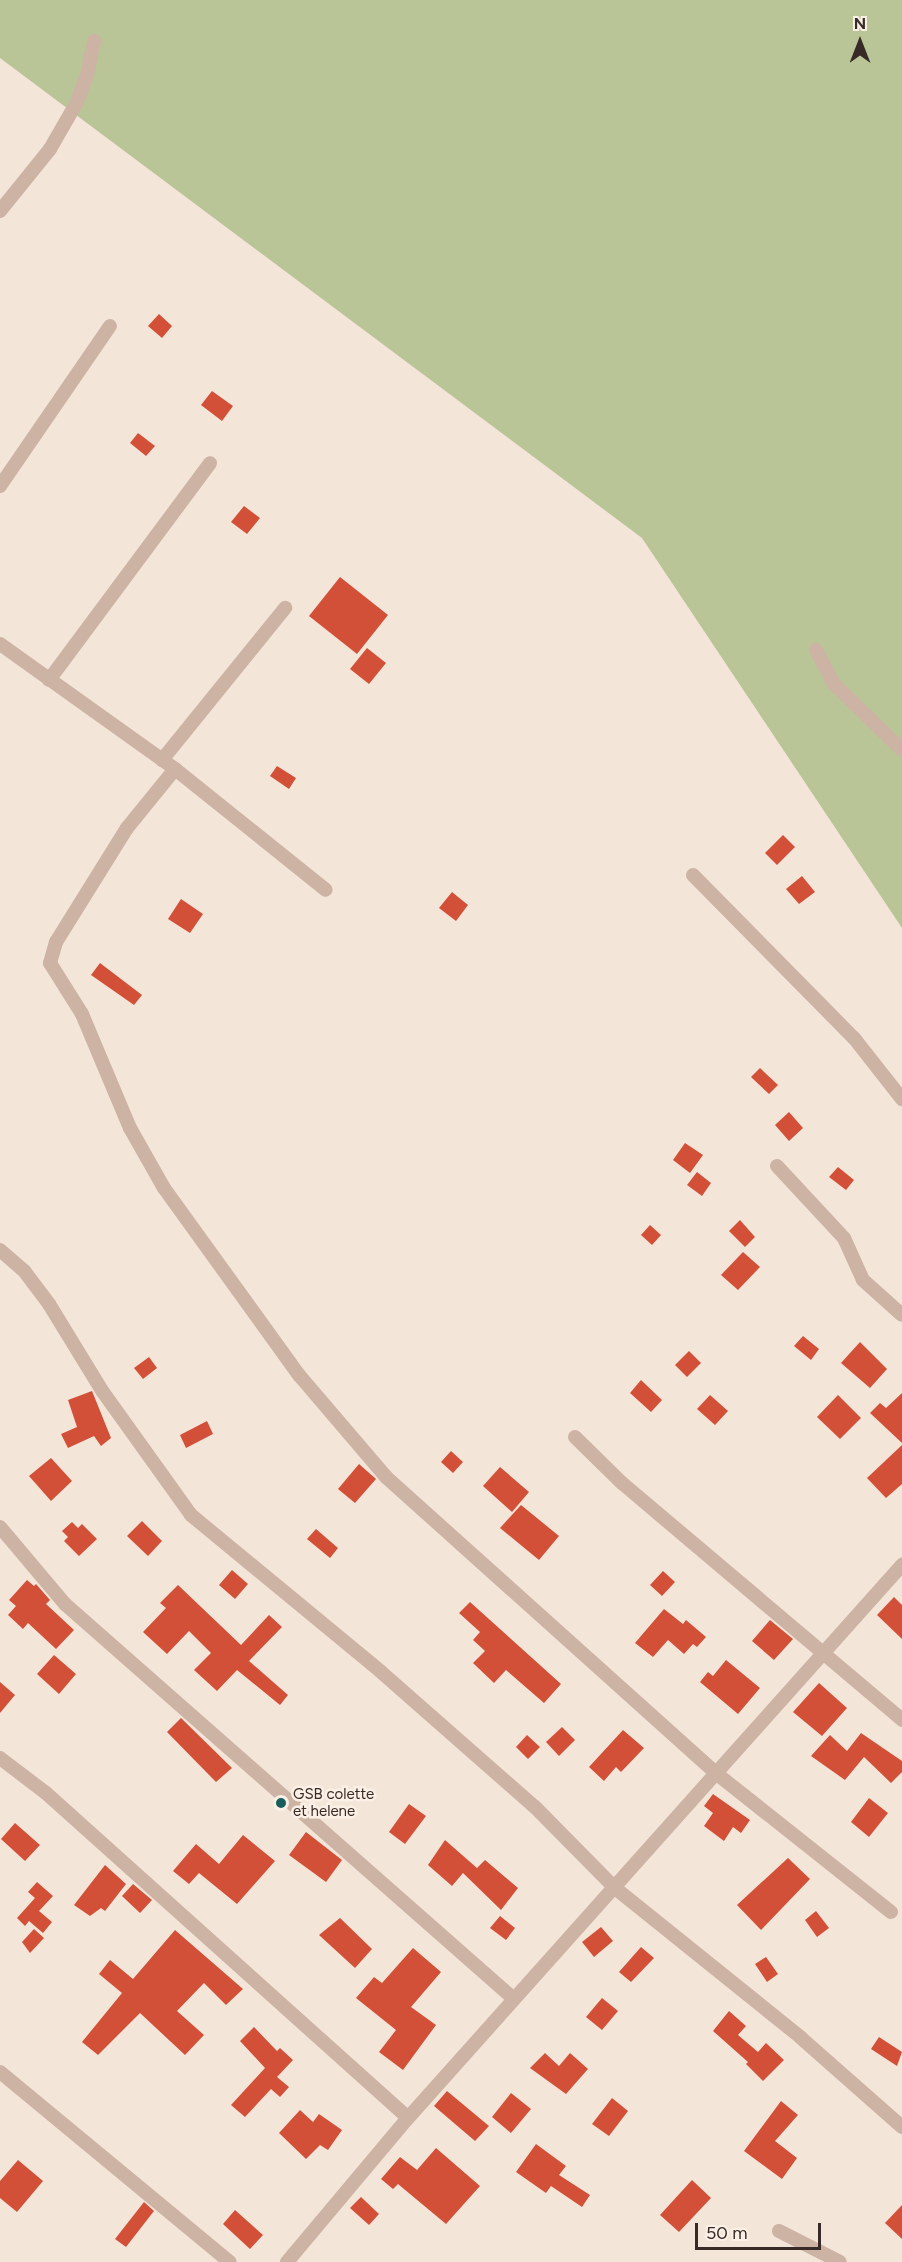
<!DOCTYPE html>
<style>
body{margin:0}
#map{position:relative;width:902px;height:2262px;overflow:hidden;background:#f4e5d9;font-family:Figtree,sans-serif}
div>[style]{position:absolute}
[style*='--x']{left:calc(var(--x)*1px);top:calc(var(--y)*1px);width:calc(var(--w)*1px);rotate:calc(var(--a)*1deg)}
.green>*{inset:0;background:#b9c597}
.building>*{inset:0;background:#d35038}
.street>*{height:14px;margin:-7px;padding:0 7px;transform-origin:7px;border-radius:7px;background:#cdb3a4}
.dots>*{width:16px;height:16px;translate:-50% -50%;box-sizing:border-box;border:3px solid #fbf0e6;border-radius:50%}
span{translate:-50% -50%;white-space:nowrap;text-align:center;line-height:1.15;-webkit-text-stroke:5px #fbf0e6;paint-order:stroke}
.poi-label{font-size:15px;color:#382a26}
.left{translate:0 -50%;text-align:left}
.north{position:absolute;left:830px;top:12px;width:60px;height:60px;-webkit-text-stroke:4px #fbf0e6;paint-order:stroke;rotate:0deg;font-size:16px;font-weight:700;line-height:24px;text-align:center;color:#382a26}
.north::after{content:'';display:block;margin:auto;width:21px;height:27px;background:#382a26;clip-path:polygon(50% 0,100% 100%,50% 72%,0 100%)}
.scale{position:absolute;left:695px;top:2223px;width:126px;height:27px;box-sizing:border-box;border:3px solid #382a26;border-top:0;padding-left:8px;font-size:18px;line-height:21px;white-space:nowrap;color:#382a26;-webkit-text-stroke:4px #fbf0e6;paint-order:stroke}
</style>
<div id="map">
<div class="green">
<i style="clip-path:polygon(0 0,902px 0,902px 928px,642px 538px,0 58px)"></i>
</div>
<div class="building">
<i style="clip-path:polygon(159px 314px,172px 326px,162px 338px,148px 326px)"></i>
<i style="clip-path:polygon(212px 391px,233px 406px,222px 421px,201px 405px)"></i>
<i style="clip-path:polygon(138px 433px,155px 446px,146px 456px,130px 443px)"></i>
<i style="clip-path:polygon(244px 506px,260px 518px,247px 534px,231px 522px)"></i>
<i style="clip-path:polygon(340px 577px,388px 615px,357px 654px,309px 616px)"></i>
<i style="clip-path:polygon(367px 648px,386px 663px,369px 684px,350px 669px)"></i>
<i style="clip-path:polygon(277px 766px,296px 778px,289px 789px,270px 776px)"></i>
<i style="clip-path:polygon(783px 835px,795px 847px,777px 865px,765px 853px)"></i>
<i style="clip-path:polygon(802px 876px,815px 892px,799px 904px,786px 889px)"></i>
<i style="clip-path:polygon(452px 892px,468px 905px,456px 921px,439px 908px)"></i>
<i style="clip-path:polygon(181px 899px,203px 914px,190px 933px,168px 919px)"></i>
<i style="clip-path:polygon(100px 963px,142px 995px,134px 1005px,91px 975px)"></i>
<i style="clip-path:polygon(760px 1068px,778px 1085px,769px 1094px,751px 1077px)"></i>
<i style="clip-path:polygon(789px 1112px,803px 1128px,789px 1141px,775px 1125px)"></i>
<i style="clip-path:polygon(685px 1143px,703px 1155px,690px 1173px,673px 1160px)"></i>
<i style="clip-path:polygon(838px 1167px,854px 1180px,846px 1190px,829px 1177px)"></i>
<i style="clip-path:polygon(697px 1172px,711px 1183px,702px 1196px,687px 1185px)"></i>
<i style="clip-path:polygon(740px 1220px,755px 1237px,745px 1247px,729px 1231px)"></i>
<i style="clip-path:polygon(650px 1225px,661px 1235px,652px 1245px,641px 1235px)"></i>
<i style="clip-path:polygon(743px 1252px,760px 1267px,738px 1290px,721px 1275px)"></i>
<i style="clip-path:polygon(803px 1336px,819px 1349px,811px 1360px,794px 1346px)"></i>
<i style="clip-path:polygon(860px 1342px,887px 1369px,870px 1388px,841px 1363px)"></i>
<i style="clip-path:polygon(689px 1351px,701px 1363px,687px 1377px,675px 1365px)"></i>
<i style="clip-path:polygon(149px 1357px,157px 1368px,143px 1379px,134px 1368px)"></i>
<i style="clip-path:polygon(641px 1380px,662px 1400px,651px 1412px,630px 1393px)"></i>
<i style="clip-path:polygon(92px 1391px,111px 1438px,101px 1446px,94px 1436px,68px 1448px,61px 1434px,77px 1427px,68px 1400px)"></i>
<i style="clip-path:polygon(902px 1393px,902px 1443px,870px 1413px,880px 1403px,886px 1408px)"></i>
<i style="clip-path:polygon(710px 1395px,728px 1411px,715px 1425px,697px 1409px)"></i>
<i style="clip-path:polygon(838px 1395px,861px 1418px,840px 1439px,817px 1417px)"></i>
<i style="clip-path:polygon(207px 1421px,213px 1434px,186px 1448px,180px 1435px)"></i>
<i style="clip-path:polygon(902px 1445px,902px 1484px,886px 1498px,867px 1478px)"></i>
<i style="clip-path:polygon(451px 1451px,463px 1462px,453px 1473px,441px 1462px)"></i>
<i style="clip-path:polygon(51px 1458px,72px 1481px,51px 1501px,29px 1476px)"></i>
<i style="clip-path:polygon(359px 1464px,376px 1479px,355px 1503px,338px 1489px)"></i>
<i style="clip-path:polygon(500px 1467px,529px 1492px,512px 1512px,483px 1486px)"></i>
<i style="clip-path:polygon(521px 1505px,559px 1536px,539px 1560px,500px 1528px)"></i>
<i style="clip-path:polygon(142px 1521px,162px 1541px,148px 1556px,127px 1536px)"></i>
<i style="clip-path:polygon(72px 1522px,78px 1528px,82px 1524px,97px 1539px,79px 1556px,64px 1541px,68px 1537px,62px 1531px)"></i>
<i style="clip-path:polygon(316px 1529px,338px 1548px,330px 1558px,307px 1539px)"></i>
<i style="clip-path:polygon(232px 1570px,248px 1584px,235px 1599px,219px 1585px)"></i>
<i style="clip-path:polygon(663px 1571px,675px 1582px,662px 1596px,650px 1585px)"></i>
<i style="clip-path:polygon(27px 1580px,34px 1586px,36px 1584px,50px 1600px,46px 1604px,74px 1630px,56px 1649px,28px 1623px,23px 1629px,8px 1615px,16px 1606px,9px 1600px)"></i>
<i style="clip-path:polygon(178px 1585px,241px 1645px,269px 1615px,282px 1627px,249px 1661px,288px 1695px,280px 1705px,237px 1670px,217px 1691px,194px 1670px,211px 1653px,189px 1631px,167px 1654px,143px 1632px,166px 1608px,160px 1603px)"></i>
<i style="clip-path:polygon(894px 1597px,902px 1605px,902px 1639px,877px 1615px)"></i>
<i style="clip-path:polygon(470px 1602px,561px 1684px,544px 1703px,506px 1670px,494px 1683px,473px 1663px,485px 1651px,473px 1640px,480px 1632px,459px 1613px)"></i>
<i style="clip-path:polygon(664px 1609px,683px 1624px,686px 1620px,706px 1637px,697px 1647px,693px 1644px,684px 1654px,668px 1640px,653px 1657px,635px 1643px)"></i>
<i style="clip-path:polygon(770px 1620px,793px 1639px,774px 1660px,752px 1641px)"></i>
<i style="clip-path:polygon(54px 1655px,76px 1674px,59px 1694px,37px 1674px)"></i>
<i style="clip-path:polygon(726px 1660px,760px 1688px,738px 1714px,700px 1682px,708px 1672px,713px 1676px)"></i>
<i style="clip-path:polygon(0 1682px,15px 1695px,0 1713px)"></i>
<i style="clip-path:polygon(819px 1683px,847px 1708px,822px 1736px,793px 1712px)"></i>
<i style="clip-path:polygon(181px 1718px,232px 1768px,216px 1782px,167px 1732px)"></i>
<i style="clip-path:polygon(562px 1727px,575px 1740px,559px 1756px,546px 1742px)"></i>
<i style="clip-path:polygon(623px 1730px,644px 1748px,621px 1772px,616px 1767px,604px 1781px,589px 1767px)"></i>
<i style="clip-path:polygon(861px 1733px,902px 1761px,902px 1772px,891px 1783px,864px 1757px,845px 1780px,811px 1756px,830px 1735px,847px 1751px)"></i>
<i style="clip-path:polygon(527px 1735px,540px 1747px,528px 1759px,516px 1747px)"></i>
<i style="clip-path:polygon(713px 1794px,750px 1820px,741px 1833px,733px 1827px,724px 1841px,704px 1826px,713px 1813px,704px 1806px)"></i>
<i style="clip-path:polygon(869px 1798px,888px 1813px,869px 1837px,851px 1822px)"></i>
<i style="clip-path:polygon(409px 1804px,426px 1816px,405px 1844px,389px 1832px)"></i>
<i style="clip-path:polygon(15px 1823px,40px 1845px,25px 1861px,1px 1839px)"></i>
<i style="clip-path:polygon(306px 1832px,342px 1860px,326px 1882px,289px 1855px)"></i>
<i style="clip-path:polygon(243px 1835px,275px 1861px,237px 1904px,199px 1873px,189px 1884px,173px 1871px,196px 1844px,219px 1864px)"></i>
<i style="clip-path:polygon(445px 1840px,477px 1868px,485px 1860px,518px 1888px,501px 1910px,463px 1873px,452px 1886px,428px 1865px)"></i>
<i style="clip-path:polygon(788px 1858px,810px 1879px,761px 1930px,737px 1905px)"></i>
<i style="clip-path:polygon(105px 1865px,126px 1884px,105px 1911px,101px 1908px,90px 1916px,74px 1905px)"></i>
<i style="clip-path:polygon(37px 1882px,53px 1896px,39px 1911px,52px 1922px,43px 1933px,29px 1921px,25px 1926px,17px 1918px,35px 1898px,28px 1892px)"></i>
<i style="clip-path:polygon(133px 1884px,152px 1900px,140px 1913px,122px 1896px)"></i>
<i style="clip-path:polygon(816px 1911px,829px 1928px,817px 1937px,805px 1920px)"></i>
<i style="clip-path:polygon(500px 1916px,515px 1928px,506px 1940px,490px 1928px)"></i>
<i style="clip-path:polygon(340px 1918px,372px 1949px,355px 1968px,319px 1935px)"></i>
<i style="clip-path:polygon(601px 1927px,613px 1941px,594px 1957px,582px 1942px)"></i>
<i style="clip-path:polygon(34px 1929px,44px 1938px,30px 1953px,22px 1942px)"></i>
<i style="clip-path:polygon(175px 1930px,243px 1989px,226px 2005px,204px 1983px,177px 2011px,204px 2035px,185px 2055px,140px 2013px,98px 2055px,82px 2042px,122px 1993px,99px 1974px,110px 1960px,133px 1979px)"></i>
<i style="clip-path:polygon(641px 1947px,654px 1958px,631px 1982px,619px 1972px)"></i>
<i style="clip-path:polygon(413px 1948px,441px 1972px,411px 2007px,436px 2025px,403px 2070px,379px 2052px,396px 2030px,356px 1998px,374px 1977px,382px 1983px)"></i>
<i style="clip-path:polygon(766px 1957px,778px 1974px,767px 1982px,755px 1964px)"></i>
<i style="clip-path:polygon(602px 1998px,618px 2011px,602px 2030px,586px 2017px)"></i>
<i style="clip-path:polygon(729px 2011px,746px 2026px,738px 2035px,758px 2052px,766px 2043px,784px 2060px,763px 2081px,746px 2064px,748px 2062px,713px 2031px)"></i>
<i style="clip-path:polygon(254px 2027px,277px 2051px,280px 2048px,293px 2060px,277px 2077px,289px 2087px,280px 2097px,271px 2089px,245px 2117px,231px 2105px,265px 2068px,240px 2041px)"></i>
<i style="clip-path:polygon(879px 2037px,902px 2052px,897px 2066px,871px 2049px)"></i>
<i style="clip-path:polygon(545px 2053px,559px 2066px,570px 2053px,588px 2069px,566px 2094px,530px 2068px)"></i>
<i style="clip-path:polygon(447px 2091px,489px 2126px,475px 2141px,434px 2106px)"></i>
<i style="clip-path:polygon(511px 2093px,531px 2109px,511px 2133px,492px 2117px)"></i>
<i style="clip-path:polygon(612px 2098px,628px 2111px,609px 2136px,592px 2124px)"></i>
<i style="clip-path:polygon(781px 2101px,798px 2115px,775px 2141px,797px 2158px,782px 2179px,744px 2151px)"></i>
<i style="clip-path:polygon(300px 2110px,313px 2122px,319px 2114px,342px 2130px,328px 2150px,320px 2145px,306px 2159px,279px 2133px)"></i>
<i style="clip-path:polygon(536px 2144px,566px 2166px,559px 2175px,590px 2195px,582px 2207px,551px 2186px,546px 2193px,516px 2172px)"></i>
<i style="clip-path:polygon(436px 2148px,480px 2186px,446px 2224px,398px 2184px,393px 2189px,381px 2179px,400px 2157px,417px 2170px)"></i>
<i style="clip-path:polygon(18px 2160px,43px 2181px,17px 2212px,0 2198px,0 2181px)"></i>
<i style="clip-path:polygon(692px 2180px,711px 2198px,679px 2232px,660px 2215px)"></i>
<i style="clip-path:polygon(361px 2197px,379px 2214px,369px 2225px,350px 2208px)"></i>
<i style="clip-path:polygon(144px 2202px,154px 2211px,126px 2247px,115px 2239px)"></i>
<i style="clip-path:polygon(902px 2205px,902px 2239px,885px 2223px)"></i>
<i style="clip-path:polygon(235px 2210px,263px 2235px,250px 2249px,223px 2224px)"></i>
</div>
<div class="street">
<i style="--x:0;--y:211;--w:80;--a:-51.1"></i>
<i style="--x:50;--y:149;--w:54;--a:-60.1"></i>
<i style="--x:77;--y:102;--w:29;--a:-70"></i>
<i style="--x:87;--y:75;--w:35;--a:-78"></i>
<i style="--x:0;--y:486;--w:194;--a:-55.5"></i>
<i style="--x:0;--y:644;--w:215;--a:35.5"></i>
<i style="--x:175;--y:769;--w:193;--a:38.7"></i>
<i style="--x:816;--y:650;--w:40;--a:62"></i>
<i style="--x:835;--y:685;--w:93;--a:44.1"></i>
<i style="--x:49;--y:680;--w:270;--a:-53.4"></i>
<i style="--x:162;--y:760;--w:196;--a:-51"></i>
<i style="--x:175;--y:769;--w:76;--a:129.1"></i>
<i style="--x:127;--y:828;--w:134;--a:121.9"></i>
<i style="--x:56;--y:942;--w:22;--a:106"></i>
<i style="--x:50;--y:963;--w:60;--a:57.9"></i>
<i style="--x:82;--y:1014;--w:124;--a:67.2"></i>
<i style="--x:130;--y:1128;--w:69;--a:60.5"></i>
<i style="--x:164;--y:1188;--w:231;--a:54.2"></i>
<i style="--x:299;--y:1375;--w:134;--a:49.5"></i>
<i style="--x:386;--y:1477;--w:445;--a:41.9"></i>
<i style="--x:717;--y:1774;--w:222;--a:38.4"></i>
<i style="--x:693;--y:875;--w:229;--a:45.4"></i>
<i style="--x:854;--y:1038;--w:78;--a:51.8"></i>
<i style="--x:777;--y:1166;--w:98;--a:47.1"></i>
<i style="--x:844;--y:1238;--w:46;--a:65.7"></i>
<i style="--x:863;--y:1280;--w:52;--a:41.9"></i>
<i style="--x:0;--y:1250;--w:33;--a:41"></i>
<i style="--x:25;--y:1272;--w:40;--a:53"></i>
<i style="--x:49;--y:1304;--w:103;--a:58.5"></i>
<i style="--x:103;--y:1392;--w:151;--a:54.4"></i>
<i style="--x:191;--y:1515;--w:245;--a:39.5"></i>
<i style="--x:380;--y:1671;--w:206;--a:41.3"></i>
<i style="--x:535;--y:1807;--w:114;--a:45.4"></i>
<i style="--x:615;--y:1888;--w:238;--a:38.8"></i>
<i style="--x:800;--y:2037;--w:136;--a:41.4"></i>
<i style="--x:575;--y:1437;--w:66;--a:44.4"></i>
<i style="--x:622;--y:1483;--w:367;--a:40.2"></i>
<i style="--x:0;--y:1527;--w:101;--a:49.8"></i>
<i style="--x:65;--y:1604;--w:598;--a:41.34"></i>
<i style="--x:0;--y:1758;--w:58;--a:37.3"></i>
<i style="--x:46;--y:1793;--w:486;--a:41.9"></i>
<i style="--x:0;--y:2072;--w:298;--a:39.6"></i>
<i style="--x:779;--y:2231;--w:68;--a:26.9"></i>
<i style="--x:287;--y:2262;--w:188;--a:-50"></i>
<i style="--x:408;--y:2118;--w:742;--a:-48.23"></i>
</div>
<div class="dots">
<i style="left:281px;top:1803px;background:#175e5c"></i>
</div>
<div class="poi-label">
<span class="left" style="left:293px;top:1803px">GSB colette<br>et helene</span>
</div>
<div class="north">N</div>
<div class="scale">50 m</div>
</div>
